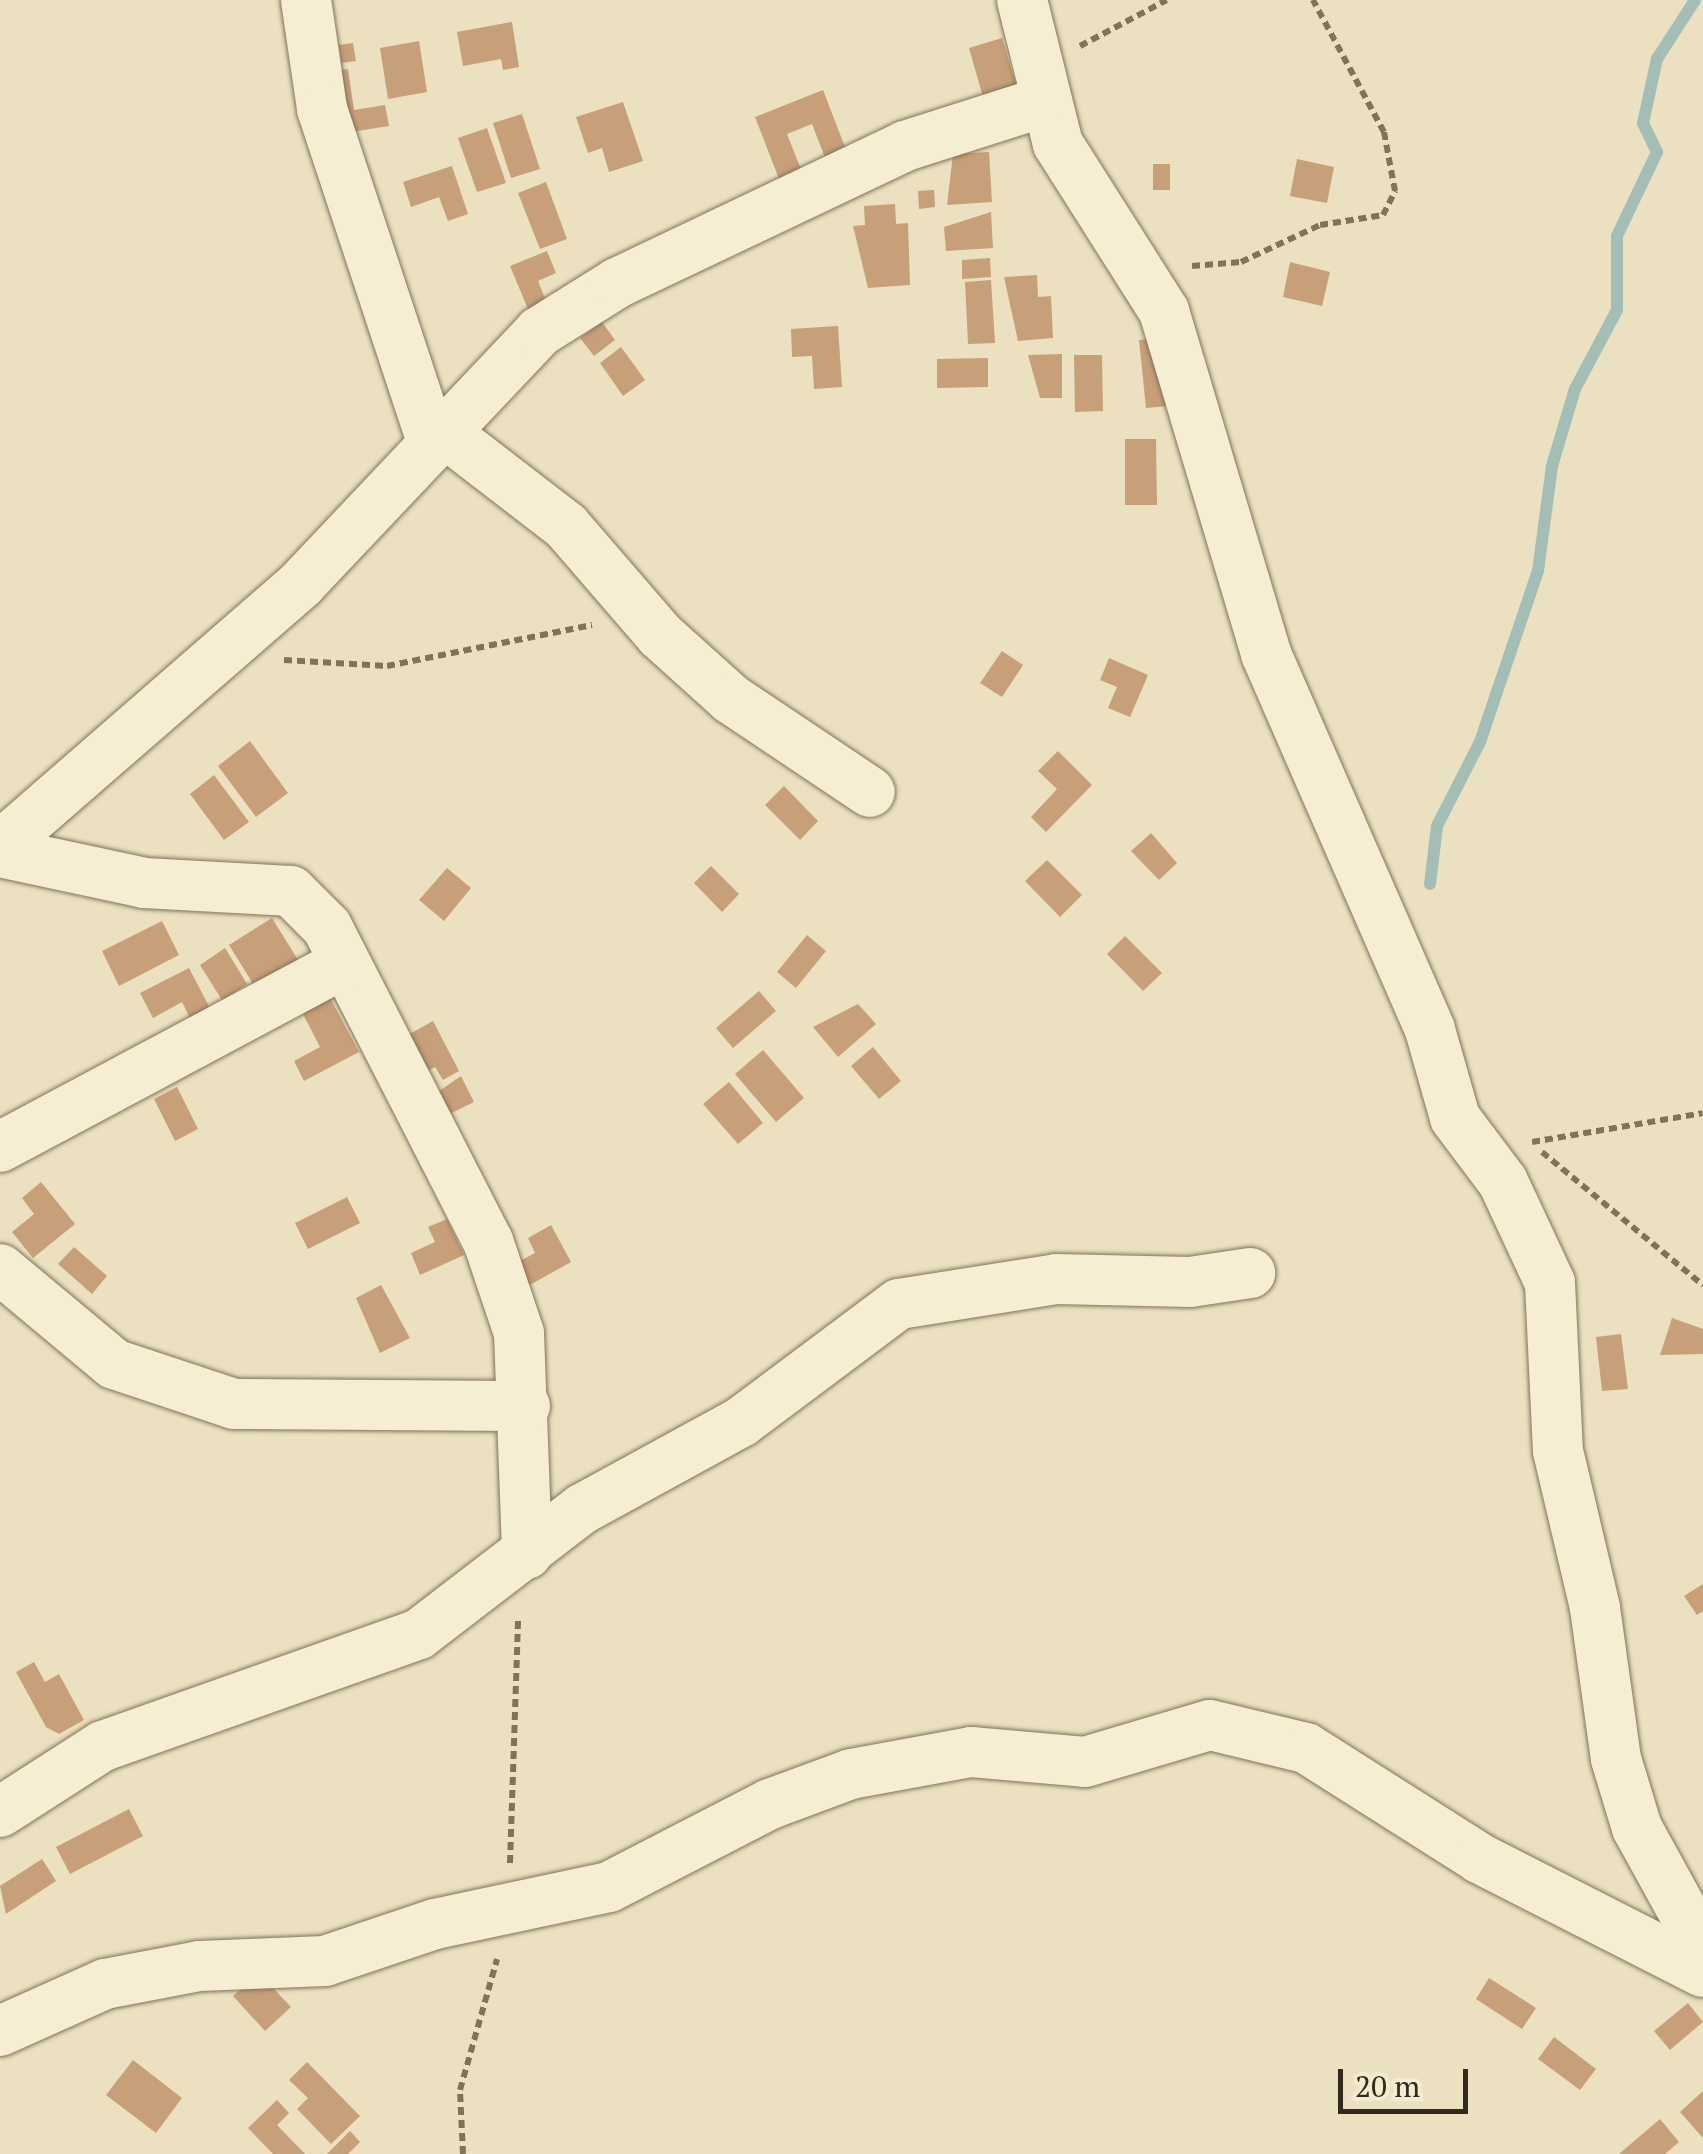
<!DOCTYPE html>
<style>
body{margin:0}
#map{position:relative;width:1703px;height:2154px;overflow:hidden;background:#ebe1c0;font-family:"PT Serif",serif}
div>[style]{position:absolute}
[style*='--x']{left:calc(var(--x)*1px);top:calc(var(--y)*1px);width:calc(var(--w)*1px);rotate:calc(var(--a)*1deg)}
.stream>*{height:12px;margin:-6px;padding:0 6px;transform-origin:6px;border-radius:6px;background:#a3bdb7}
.building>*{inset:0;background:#c79f78}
.path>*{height:6px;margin-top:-3px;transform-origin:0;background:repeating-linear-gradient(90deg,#837259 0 8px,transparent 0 13px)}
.roads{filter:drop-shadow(0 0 2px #837259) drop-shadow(0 0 2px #837259)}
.minor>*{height:50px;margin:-25px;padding:0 25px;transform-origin:25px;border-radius:25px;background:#f6eed2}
span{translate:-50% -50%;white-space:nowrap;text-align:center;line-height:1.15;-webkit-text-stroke:8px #f3ebcf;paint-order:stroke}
.scale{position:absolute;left:1338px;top:2069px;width:130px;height:45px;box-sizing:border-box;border:5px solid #33291d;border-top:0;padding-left:12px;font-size:30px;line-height:35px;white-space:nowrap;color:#33291d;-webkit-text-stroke:8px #f3ebcf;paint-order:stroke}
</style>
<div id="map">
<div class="stream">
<i style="--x:1430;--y:884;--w:58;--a:-83.1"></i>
<i style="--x:1437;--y:826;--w:94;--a:-62.9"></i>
<i style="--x:1480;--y:742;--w:181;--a:-71.3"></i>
<i style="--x:1538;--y:571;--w:106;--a:-82.4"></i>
<i style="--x:1552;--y:466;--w:80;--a:-73.4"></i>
<i style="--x:1575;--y:389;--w:89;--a:-62"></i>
<i style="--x:1617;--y:310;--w:74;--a:-90"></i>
<i style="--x:1617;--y:236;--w:93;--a:-64.5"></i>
<i style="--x:1657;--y:152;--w:32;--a:-116"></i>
<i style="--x:1643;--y:123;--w:66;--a:-77.7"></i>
<i style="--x:1657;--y:59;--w:70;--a:-57.2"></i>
</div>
<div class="building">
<i style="clip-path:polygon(512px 22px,519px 67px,503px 70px,501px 59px,463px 66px,457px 32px)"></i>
<i style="clip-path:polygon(1002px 38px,1021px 101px,987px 111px,969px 48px)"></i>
<i style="clip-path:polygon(419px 41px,427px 92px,388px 99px,380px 48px)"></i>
<i style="clip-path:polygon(353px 43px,356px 61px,341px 63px,339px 45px)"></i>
<i style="clip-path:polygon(348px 69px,354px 110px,385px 105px,389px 126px,332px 135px,322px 73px)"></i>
<i style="clip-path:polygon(823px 90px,852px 165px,831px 173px,812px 124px,787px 134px,806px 182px,784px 192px,755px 117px)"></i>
<i style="clip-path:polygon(623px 102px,643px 161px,609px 172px,602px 148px,588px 153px,576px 117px)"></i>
<i style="clip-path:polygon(522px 114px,540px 169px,511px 178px,493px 123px)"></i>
<i style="clip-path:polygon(487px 128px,506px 183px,477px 192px,458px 138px)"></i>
<i style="clip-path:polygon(989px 152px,992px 202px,947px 205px,953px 154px)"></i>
<i style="clip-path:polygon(1297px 159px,1334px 167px,1327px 203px,1290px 196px)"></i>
<i style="clip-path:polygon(1153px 164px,1170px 164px,1170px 190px,1153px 190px)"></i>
<i style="clip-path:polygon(452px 166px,468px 214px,448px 221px,439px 197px,411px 207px,403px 182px)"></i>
<i style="clip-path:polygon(546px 182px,567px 239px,540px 249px,518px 193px)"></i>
<i style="clip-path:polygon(934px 190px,935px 207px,919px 209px,918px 191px)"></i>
<i style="clip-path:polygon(895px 204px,896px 224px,908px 223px,910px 285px,868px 288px,853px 226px,865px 225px,864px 206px)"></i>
<i style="clip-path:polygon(991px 212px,993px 248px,946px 251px,944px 227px)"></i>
<i style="clip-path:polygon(547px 251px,556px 273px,538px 281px,546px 301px,528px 309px,510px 266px)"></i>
<i style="clip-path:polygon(990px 258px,991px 277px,962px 279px,962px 260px)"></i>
<i style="clip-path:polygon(1290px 262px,1330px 272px,1322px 306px,1283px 297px)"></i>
<i style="clip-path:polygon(1037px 275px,1038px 297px,1051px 296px,1053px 338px,1018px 341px,1004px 277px)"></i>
<i style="clip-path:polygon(991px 280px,995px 343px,968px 344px,965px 282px)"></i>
<i style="clip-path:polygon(602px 322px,615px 340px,594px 356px,580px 338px)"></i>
<i style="clip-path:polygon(838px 326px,842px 387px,814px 389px,812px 356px,792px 357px,791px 329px)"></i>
<i style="clip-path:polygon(1160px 338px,1168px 406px,1146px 408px,1139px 340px)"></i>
<i style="clip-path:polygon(621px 347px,645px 380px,623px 396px,600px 363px)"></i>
<i style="clip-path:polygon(1062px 354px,1062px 398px,1040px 398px,1028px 355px)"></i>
<i style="clip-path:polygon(1074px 355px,1102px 355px,1103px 411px,1075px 412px)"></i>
<i style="clip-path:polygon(988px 358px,988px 387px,937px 388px,937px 359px)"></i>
<i style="clip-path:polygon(1125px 439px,1156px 439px,1157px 505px,1125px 505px)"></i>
<i style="clip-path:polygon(1002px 651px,1023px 665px,1002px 697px,980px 683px)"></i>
<i style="clip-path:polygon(1109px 658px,1148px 675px,1130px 717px,1108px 708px,1117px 687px,1100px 680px)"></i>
<i style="clip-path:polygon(250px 741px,288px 793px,256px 817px,218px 766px)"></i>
<i style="clip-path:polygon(1058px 751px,1092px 785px,1046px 832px,1031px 817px,1057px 789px,1038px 771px)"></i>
<i style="clip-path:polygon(214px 775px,249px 822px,224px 840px,190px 794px)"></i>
<i style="clip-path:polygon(784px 786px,818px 821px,800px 840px,765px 805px)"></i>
<i style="clip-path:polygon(1151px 833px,1177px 863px,1159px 880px,1131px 851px)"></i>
<i style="clip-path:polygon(1047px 860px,1082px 895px,1060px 917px,1025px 881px)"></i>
<i style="clip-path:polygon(711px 866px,739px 894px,722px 912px,694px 883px)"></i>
<i style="clip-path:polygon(447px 868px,471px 888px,444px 921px,419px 900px)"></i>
<i style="clip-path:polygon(272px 918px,303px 968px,260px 995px,229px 945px)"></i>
<i style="clip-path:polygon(162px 921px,179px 955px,119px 986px,102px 951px)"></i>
<i style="clip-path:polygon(807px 935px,826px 951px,796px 988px,777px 972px)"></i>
<i style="clip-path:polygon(1125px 936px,1162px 973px,1143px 991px,1107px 954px)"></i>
<i style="clip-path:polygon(225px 948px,247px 984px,222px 1000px,200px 965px)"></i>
<i style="clip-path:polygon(189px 968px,212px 1012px,192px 1022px,182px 1002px,153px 1018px,140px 993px)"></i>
<i style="clip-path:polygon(759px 991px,776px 1011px,733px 1048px,716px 1028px)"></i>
<i style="clip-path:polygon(329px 996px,359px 1052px,304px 1081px,294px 1061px,320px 1047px,301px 1010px)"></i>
<i style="clip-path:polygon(858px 1004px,876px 1024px,838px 1057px,813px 1027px)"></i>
<i style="clip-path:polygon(433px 1021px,459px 1071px,443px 1080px,435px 1067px,408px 1082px,388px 1046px)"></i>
<i style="clip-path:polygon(873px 1047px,901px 1081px,879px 1099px,851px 1066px)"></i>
<i style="clip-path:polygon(763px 1050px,804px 1098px,776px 1122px,735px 1074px)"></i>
<i style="clip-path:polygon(461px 1076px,474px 1102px,415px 1131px,406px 1114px)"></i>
<i style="clip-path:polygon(729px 1082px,763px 1123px,738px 1144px,703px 1104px)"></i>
<i style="clip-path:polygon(177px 1087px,198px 1129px,175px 1141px,154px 1099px)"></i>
<i style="clip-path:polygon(41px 1182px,75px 1224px,33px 1258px,12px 1232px,34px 1214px,22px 1198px)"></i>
<i style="clip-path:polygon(347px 1197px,360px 1223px,308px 1249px,295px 1223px)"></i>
<i style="clip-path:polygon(447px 1219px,464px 1255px,420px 1275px,411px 1253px,435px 1242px,428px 1227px)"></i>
<i style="clip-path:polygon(551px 1225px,571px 1262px,519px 1291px,507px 1268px,535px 1253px,528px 1238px)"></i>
<i style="clip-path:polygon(74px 1247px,107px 1276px,92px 1294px,58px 1264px)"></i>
<i style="clip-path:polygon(381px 1285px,410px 1338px,380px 1353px,356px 1298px)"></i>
<i style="clip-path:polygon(1672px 1318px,1703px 1329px,1703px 1354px,1660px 1355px)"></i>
<i style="clip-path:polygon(1621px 1334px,1628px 1389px,1602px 1391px,1596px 1337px)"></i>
<i style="clip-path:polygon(1703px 1584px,1703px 1611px,1697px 1615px,1684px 1596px)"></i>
<i style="clip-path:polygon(34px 1662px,45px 1682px,59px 1674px,84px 1720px,59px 1734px,46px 1727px,16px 1672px)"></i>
<i style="clip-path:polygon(129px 1809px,143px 1836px,70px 1874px,56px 1847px)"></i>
<i style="clip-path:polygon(42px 1859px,56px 1881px,6px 1914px,0 1886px)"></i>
<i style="clip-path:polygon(259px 1973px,291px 2007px,265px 2031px,233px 1996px)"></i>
<i style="clip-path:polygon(1489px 1978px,1536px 2008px,1522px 2029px,1476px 1999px)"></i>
<i style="clip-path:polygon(1688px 2003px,1703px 2022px,1670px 2050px,1654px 2031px)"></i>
<i style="clip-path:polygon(1554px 2037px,1596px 2069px,1580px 2090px,1538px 2059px)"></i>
<i style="clip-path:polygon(133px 2060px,182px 2098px,156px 2133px,106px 2095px)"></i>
<i style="clip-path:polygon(307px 2062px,360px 2116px,331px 2144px,297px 2109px,308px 2098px,289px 2080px)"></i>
<i style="clip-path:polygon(1703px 2091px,1703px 2138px,1680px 2112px)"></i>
<i style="clip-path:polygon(277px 2100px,289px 2113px,277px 2125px,305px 2154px,273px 2154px,248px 2128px)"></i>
<i style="clip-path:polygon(1660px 2119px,1679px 2142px,1665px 2154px,1619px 2154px)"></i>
<i style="clip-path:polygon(350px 2131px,360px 2142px,348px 2154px,327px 2154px)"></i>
</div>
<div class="path">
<i style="--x:1080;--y:46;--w:98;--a:-27.9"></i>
<i style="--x:1192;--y:266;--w:49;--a:-4.7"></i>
<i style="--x:1241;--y:262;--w:87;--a:-25.1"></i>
<i style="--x:1320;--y:225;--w:64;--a:-9"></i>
<i style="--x:1383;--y:215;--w:27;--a:-63"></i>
<i style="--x:1395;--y:191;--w:60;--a:-100.6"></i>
<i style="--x:1384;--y:132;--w:150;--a:-118.3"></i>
<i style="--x:284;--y:660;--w:103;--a:3.3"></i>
<i style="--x:387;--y:666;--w:209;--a:-11.3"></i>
<i style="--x:1532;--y:1142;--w:173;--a:-9.6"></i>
<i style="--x:1542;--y:1152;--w:209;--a:39.6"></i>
<i style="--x:510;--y:1863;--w:247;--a:-88.1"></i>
<i style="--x:463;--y:2154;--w:64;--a:-92.7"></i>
<i style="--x:460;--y:2090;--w:136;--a:-74.2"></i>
</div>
<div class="roads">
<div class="minor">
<i style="--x:306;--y:0;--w:110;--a:81.6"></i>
<i style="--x:322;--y:109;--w:354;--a:71.7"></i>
<i style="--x:1022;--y:0;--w:148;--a:76"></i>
<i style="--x:1058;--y:144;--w:198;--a:57.6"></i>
<i style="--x:1164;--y:311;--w:358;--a:73.4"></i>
<i style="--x:1266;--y:654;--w:410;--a:66.4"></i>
<i style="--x:1430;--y:1030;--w:91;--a:74.1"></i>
<i style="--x:1455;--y:1118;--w:80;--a:53.1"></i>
<i style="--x:1503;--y:1182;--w:111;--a:65"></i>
<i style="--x:1550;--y:1283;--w:168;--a:87.3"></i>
<i style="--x:1558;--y:1451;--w:161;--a:76.7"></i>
<i style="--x:1595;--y:1608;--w:152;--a:82.1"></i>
<i style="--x:1616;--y:1759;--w:72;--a:73.1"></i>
<i style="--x:1637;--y:1828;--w:137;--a:61.2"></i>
<i style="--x:444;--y:432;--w:154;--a:37.6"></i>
<i style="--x:566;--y:526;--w:144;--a:49.2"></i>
<i style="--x:660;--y:635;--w:96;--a:42"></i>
<i style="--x:731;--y:699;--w:167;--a:33.8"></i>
<i style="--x:0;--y:846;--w:399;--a:-41"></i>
<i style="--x:301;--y:584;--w:347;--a:-46.6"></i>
<i style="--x:539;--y:332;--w:92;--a:-32.1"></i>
<i style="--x:617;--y:283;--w:319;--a:-25.4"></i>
<i style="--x:905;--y:146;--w:145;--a:-17.7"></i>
<i style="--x:0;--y:852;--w:147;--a:12.1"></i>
<i style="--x:144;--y:883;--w:147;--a:3.1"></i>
<i style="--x:291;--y:891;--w:51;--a:45"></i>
<i style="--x:327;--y:927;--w:353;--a:62.9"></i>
<i style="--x:488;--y:1241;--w:97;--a:71.4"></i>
<i style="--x:519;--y:1333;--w:221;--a:87.9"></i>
<i style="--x:0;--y:1147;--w:390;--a:-28.1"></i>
<i style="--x:0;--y:1269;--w:148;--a:39.8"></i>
<i style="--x:114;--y:1364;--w:126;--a:18.4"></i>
<i style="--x:234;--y:1404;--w:291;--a:0.4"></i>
<i style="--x:0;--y:1812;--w:122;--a:-32.7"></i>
<i style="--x:103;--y:1746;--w:335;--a:-19.5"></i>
<i style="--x:419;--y:1634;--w:205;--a:-37.5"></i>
<i style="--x:582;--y:1509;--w:181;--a:-28.7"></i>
<i style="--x:741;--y:1422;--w:197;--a:-36.8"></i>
<i style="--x:899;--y:1304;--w:159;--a:-9"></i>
<i style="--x:1056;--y:1279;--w:134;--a:1.3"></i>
<i style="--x:1190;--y:1282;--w:61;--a:-8.5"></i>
<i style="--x:0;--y:2031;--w:115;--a:-24.1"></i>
<i style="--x:105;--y:1984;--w:96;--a:-10.8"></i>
<i style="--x:199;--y:1966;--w:126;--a:-2.3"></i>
<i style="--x:325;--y:1961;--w:116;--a:-18.6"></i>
<i style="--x:435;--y:1924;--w:178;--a:-12"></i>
<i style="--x:609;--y:1887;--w:181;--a:-27.3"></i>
<i style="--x:770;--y:1804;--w:86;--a:-20.3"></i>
<i style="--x:851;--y:1774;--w:122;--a:-10.4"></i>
<i style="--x:971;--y:1752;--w:114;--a:5"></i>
<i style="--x:1085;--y:1762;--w:130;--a:-16.5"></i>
<i style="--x:1210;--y:1725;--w:99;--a:13.5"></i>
<i style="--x:1306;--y:1748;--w:205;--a:32.4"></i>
<i style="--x:1479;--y:1858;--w:251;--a:27"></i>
</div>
</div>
<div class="scale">20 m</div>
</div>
